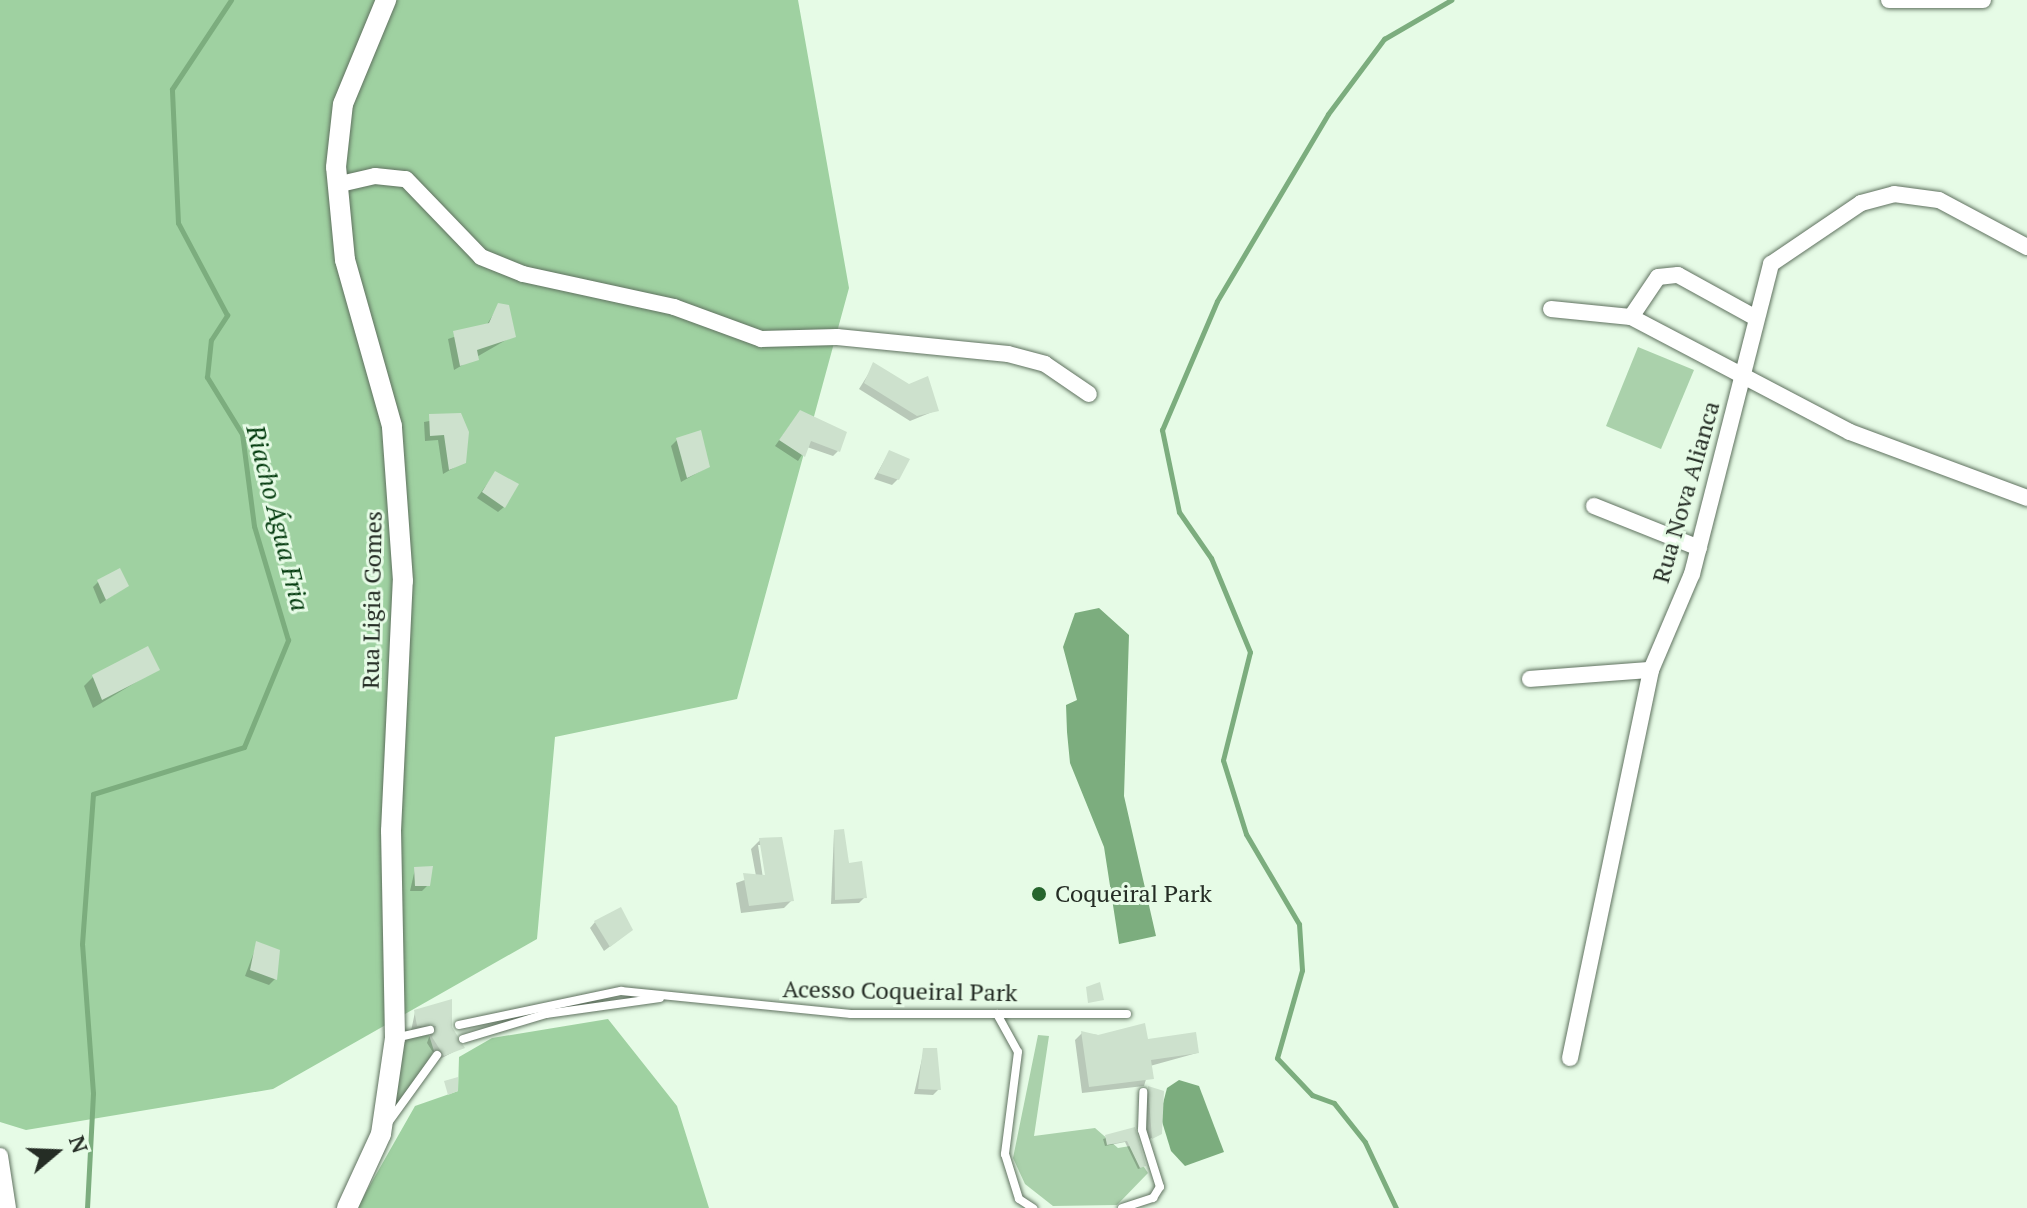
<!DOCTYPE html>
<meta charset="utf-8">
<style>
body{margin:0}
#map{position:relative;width:2027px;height:1208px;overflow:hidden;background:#e6fbe6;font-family:"PT Serif",serif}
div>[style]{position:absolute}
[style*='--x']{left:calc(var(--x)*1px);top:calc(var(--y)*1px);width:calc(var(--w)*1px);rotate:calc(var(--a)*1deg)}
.green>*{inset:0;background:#aad1ab}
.forest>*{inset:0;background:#9fd1a1}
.water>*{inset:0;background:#7cad7e}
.shadow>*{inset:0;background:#0003}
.stream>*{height:5px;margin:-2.5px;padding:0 2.5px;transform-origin:2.5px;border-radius:2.5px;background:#7cad7e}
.building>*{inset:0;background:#cde1cd}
.roads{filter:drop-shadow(0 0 2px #607260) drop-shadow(0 0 2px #607260)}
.service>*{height:8px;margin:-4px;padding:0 4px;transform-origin:4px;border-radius:4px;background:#fff}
.minor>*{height:16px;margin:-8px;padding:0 8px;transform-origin:8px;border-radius:8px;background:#fff}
.tertiary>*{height:20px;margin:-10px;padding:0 10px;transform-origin:10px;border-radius:10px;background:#fff}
.dots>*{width:22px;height:22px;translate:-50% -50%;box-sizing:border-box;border:4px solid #e6fbe6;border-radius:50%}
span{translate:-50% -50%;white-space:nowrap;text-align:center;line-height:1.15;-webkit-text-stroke:6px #e6fbe6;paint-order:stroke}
.street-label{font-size:24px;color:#252d25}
.poi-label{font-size:24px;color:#252d25}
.left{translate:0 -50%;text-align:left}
.water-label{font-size:26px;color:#043c0f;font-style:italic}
.north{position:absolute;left:16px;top:1112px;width:80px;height:80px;-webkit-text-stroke:6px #e6fbe6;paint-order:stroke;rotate:71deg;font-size:22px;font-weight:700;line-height:32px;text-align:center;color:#252d25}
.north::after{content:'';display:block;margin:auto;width:28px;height:36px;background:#252d25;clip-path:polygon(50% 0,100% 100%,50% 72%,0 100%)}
</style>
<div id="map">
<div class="green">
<i style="clip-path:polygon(1638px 347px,1694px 370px,1661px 449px,1606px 426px)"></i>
<i style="clip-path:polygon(429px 1035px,434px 1051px,381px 1134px,395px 1038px)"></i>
<i style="clip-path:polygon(1038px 1035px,1049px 1036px,1034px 1136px,1095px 1128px,1118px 1148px,1130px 1146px,1148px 1173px,1117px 1205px,1053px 1206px,1025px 1184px,1013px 1158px)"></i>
</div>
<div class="forest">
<i style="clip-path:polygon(0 0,798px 0,849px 288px,737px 699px,555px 737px,537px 939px,273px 1089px,26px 1130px,0 1122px)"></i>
<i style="clip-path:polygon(608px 1019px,677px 1106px,709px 1208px,357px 1208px,415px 1106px,458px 1091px,459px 1057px,492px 1038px)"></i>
</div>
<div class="water">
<i style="clip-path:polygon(1099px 608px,1129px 635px,1124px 796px,1156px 936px,1119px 944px,1104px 847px,1070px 763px,1067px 732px,1066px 705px,1077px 700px,1063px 647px,1075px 613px)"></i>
<i style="clip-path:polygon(1179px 1080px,1199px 1086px,1224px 1152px,1185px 1166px,1171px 1151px,1160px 1115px,1167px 1088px)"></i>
</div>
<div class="shadow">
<i style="clip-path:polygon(499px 305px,513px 336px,454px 370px,448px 339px,486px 326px)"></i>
<i style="clip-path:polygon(874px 365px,937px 410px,910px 421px,859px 389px)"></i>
<i style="clip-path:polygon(460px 415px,464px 462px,443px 474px,438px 440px,425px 441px,424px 422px)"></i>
<i style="clip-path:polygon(795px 418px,838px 451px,833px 456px,807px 447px,798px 461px,775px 446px)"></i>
<i style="clip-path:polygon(677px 440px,708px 467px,681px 482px,671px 446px)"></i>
<i style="clip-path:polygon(889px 452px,898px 479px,892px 485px,874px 479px)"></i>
<i style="clip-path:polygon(490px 480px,504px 507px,498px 512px,477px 498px)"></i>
<i style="clip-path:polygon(99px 581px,127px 586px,100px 604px,93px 587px)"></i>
<i style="clip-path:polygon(158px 669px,93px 708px,84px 686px,93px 677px)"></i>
<i style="clip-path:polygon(834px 832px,865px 897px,859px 903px,831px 904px)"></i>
<i style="clip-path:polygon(evenodd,760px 840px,792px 900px,784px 908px,741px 913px,736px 883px,756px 876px,751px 849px,760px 840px,758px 845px,762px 845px,768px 884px,764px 885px,758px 845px)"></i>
<i style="clip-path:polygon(415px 869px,428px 885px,422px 891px,410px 891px)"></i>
<i style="clip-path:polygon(595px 922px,625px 935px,604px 951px,590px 928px)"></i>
<i style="clip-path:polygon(257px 944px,275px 979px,269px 985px,245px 976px)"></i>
<i style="clip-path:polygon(415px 1012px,450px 1028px,463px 1047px,438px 1060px,427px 1043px,431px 1031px,411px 1031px)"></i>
<i style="clip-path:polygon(1082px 1033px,1146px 1041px,1197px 1053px,1150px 1066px,1144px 1086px,1082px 1093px,1075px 1040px)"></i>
<i style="clip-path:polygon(924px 1050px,939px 1089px,933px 1095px,914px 1094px)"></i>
<i style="clip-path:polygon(1148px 1089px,1160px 1133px,1148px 1140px,1143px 1094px)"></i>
<i style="clip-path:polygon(1134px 1129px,1141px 1168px,1138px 1169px,1125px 1142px,1105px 1146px,1103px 1139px)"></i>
</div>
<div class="stream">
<i style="--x:87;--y:1208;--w:115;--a:-87"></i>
<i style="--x:93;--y:1093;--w:149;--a:-94.2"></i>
<i style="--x:82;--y:944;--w:150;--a:-85.8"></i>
<i style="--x:93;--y:794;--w:158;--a:-17.3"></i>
<i style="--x:244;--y:747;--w:116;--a:-67.6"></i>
<i style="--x:288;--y:640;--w:119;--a:-106.6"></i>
<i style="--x:254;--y:526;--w:93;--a:-97.4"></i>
<i style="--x:242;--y:434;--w:67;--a:-121.6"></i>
<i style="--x:207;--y:377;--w:37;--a:-84"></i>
<i style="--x:211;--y:340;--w:30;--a:-57"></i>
<i style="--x:227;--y:315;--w:104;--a:-118"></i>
<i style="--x:178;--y:223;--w:134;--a:-92.6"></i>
<i style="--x:172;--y:89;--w:107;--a:-56.5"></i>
<i style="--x:1396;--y:1208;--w:73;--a:-115.2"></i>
<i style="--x:1365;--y:1142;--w:50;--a:-128.5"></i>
<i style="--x:1334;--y:1103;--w:23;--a:-160"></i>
<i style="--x:1312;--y:1095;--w:51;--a:-133.4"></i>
<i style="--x:1277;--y:1058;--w:91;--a:-74.1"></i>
<i style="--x:1302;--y:970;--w:46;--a:-93.7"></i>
<i style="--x:1299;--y:924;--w:104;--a:-120.5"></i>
<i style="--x:1246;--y:834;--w:77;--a:-107.3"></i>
<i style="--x:1223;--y:760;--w:111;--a:-76"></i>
<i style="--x:1250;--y:652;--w:102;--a:-112.5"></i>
<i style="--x:1211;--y:558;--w:56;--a:-124.8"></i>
<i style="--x:1179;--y:512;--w:84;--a:-101.7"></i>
<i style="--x:1162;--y:430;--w:140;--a:-66.9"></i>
<i style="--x:1217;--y:301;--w:217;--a:-59.3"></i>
<i style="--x:1328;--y:114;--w:94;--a:-53.3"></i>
<i style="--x:1384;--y:39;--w:78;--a:-30.2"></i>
</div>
<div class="building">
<i style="clip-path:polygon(498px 303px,509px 305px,516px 337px,477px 350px,479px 360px,460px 366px,453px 331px,489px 323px)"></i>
<i style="clip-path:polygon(873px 362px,909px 384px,928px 376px,939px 411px,917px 416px,864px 383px)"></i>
<i style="clip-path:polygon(800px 410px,847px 432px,840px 452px,811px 441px,805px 457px,779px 440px)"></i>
<i style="clip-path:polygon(461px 413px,469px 432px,466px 463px,449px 470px,444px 435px,430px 436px,429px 414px)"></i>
<i style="clip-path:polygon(701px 430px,710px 467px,687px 478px,676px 438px)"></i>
<i style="clip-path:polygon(889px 450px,910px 459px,899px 480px,878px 473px)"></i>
<i style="clip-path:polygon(495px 471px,519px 484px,505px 508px,482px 492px)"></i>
<i style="clip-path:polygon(120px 568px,129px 586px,106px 600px,97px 580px)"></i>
<i style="clip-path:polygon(148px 646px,160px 670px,102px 700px,92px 675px)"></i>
<i style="clip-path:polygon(844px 829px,849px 863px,862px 861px,867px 898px,835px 900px,834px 830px)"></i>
<i style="clip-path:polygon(782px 837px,794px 901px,749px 906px,743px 873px,765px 875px,759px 838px)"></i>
<i style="clip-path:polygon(433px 866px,430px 886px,415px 886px,414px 867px)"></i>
<i style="clip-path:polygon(621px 907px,633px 930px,610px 947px,594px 921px)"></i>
<i style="clip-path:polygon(256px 941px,280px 950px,277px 980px,250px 970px)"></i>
<i style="clip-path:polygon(1100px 982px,1104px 1000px,1088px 1003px,1086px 987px)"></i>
<i style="clip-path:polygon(452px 999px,452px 1027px,465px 1048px,444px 1056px,432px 1037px,436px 1026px,417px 1026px,414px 1010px)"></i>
<i style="clip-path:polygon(1145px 1023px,1148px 1039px,1196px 1032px,1199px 1053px,1151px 1060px,1154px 1079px,1089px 1087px,1081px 1031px,1098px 1035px)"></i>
<i style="clip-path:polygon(923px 1048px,937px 1048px,941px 1090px,918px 1089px)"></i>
<i style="clip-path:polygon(458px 1077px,458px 1091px,448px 1095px,444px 1081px)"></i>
<i style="clip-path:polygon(1148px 1086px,1164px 1091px,1162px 1134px,1152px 1139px)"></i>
<i style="clip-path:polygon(1135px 1127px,1146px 1166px,1140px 1168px,1127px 1141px,1107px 1145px,1105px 1135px)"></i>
</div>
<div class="roads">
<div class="service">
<i style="--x:997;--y:1014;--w:43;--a:61.1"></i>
<i style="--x:1018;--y:1052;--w:103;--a:97.3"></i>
<i style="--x:1005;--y:1154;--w:47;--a:72.7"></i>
<i style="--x:1019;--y:1199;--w:17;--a:33"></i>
<i style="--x:459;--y:1025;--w:166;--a:-11.9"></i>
<i style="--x:621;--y:991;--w:231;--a:5.7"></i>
<i style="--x:851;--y:1014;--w:276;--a:0"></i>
<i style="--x:395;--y:1038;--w:36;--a:-13"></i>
<i style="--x:463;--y:1039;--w:87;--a:-16.8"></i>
<i style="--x:546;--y:1014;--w:115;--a:-8"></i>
<i style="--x:388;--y:1123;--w:84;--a:-54.2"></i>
<i style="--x:1122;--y:1208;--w:33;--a:-18"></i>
<i style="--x:1153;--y:1198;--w:13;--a:-58"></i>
<i style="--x:1160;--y:1187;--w:60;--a:-107.5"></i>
<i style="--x:1142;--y:1130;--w:38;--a:-88"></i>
</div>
<div class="minor">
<i style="--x:1889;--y:0;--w:94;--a:0"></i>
<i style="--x:336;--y:185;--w:40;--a:-13"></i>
<i style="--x:375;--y:176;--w:31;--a:6"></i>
<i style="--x:406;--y:179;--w:108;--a:46.1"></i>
<i style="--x:481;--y:257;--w:45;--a:22"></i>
<i style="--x:523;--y:274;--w:155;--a:12.3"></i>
<i style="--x:674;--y:307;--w:93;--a:20.2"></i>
<i style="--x:761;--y:339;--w:76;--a:-1.5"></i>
<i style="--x:837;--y:337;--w:172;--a:5.7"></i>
<i style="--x:1008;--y:354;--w:38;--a:15"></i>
<i style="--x:1045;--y:364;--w:53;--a:34.3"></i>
<i style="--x:1551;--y:309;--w:80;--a:5.7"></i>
<i style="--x:1631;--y:317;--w:48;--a:-56"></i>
<i style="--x:1658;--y:277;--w:20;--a:-6"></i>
<i style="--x:1678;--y:275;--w:87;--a:28.9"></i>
<i style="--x:1631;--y:317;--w:247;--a:27.7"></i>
<i style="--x:1850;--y:432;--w:189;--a:20.4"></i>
<i style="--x:1594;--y:506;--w:113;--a:21.8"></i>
<i style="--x:1530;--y:679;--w:121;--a:-4.3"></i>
<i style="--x:1570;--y:1058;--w:396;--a:-78.2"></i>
<i style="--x:1651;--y:670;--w:104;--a:-66.9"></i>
<i style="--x:1692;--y:574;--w:320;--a:-75.7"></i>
<i style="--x:1771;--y:264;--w:109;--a:-34.1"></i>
<i style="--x:1861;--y:203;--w:34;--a:-15"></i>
<i style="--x:1894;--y:194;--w:45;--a:7.6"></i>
<i style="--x:1939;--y:200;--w:100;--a:28.1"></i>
<i style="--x:0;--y:1156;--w:53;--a:81.3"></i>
</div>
<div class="tertiary">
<i style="--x:347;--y:1208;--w:81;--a:-65.3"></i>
<i style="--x:381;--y:1134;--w:97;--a:-81.7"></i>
<i style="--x:395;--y:1038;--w:207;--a:-91.1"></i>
<i style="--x:391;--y:831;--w:250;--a:-87.3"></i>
<i style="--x:403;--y:581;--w:155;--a:-94.1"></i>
<i style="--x:392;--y:426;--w:173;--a:-105.8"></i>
<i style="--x:345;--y:260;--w:93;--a:-95.5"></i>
<i style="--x:336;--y:167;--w:63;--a:-83.7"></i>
<i style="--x:343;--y:104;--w:113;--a:-67.5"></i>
</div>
</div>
<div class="dots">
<i style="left:1039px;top:894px;background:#26652d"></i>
</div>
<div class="street-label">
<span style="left:1686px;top:492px;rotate:-74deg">Rua Nova Alianca</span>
<span style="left:372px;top:600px;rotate:-89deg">Rua Ligia Gomes</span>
<span style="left:900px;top:991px;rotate:1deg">Acesso Coqueiral Park</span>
</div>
<div class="poi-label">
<span class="left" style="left:1055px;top:894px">Coqueiral Park</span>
</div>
<div class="water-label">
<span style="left:278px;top:518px;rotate:76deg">Riacho Água Fria</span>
</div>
<div class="north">N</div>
</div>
